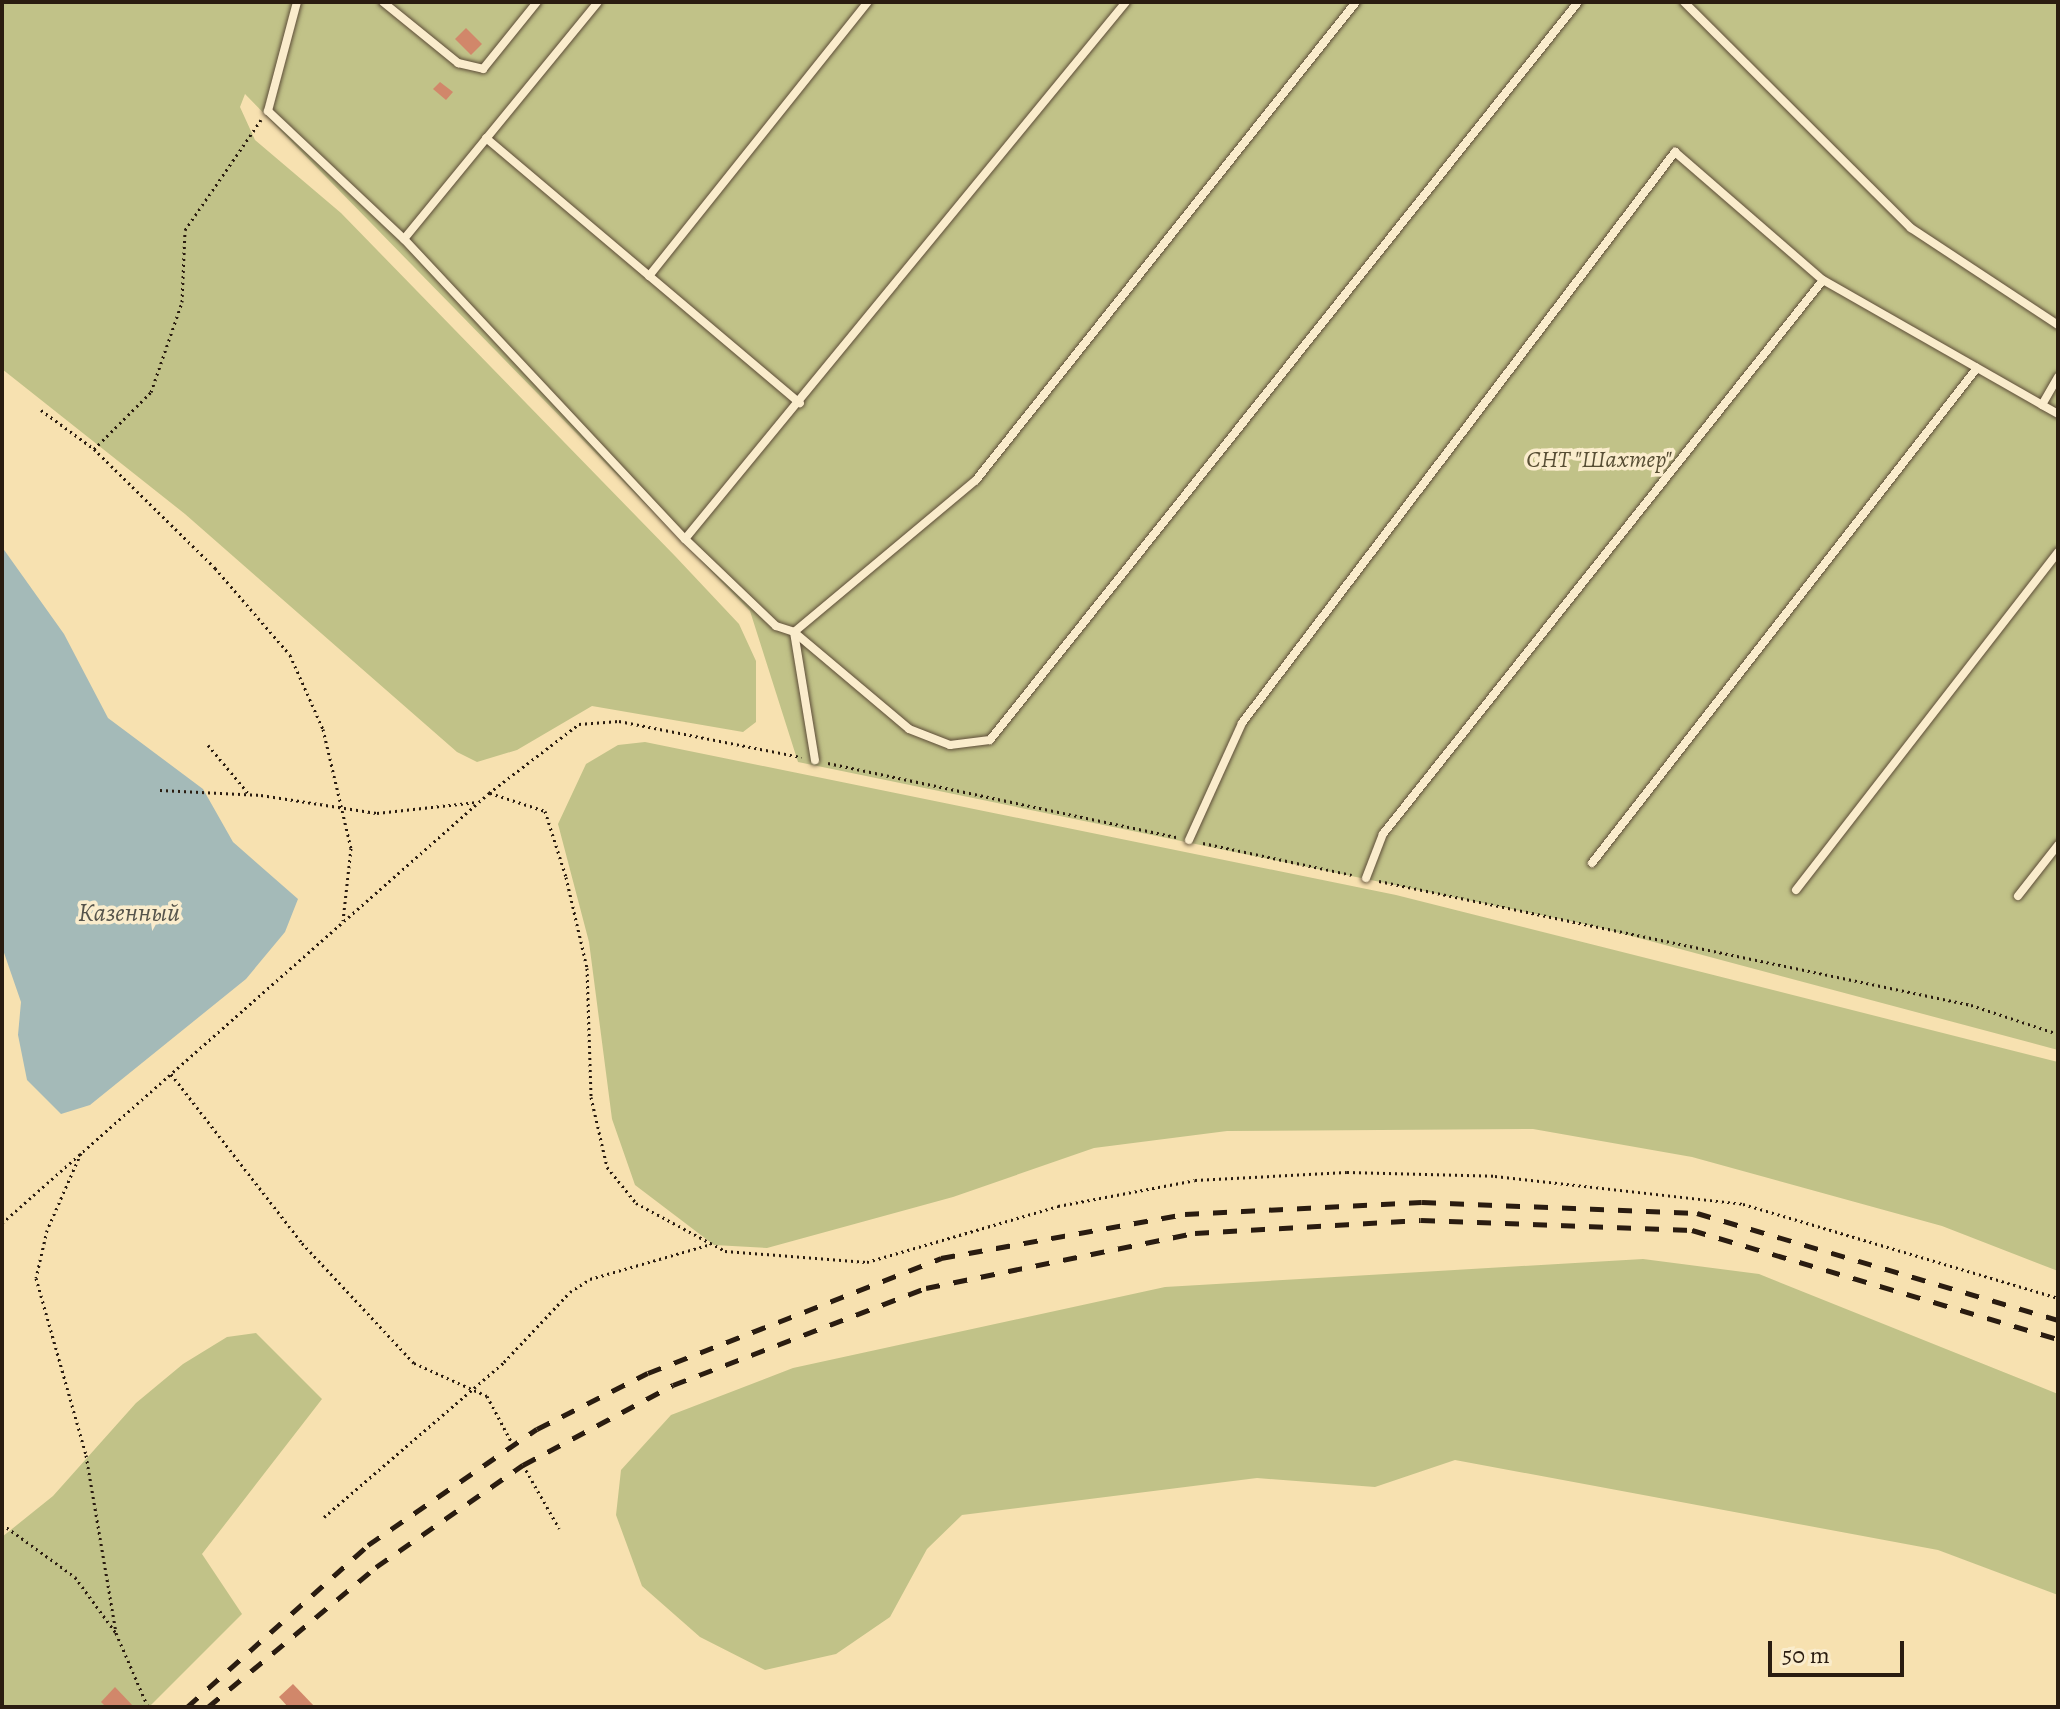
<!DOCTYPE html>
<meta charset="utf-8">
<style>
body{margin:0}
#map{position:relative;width:2060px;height:1709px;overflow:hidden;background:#f7e1b0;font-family:Alegreya,serif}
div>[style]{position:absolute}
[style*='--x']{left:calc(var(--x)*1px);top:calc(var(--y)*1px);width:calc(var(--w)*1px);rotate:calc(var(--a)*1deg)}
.green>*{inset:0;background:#c1c288}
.water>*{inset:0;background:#a4bab8}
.building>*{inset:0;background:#d1876a}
.path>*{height:3px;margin-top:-1.5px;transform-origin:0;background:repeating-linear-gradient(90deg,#2a1c10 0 2px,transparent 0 6px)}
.roads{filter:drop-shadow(0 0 2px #5d4d38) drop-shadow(0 0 2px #5d4d38)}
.service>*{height:8px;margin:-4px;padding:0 4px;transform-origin:4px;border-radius:4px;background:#faeccc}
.rail>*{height:5px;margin-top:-2.5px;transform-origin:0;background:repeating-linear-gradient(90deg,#2a1c10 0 14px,transparent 0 28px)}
span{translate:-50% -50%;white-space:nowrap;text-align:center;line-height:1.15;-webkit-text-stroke:7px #faeccc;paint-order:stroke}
.park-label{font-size:24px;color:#574e34;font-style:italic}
.water-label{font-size:26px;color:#55534b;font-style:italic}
.frame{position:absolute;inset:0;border:4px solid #2a1c10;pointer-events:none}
.scale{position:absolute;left:1768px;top:1641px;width:136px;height:36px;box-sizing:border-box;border:4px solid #2a1c10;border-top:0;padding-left:10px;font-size:24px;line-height:28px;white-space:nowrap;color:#2a1c10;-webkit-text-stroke:6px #faeccc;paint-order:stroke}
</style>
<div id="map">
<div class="green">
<i style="clip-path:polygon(2px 2px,2058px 2px,2058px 1050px,1594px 926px,798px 762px,750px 611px,245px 94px,240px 107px,255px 140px,341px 213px,675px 556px,739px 624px,756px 661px,756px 722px,743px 732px,592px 706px,517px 750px,477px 762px,457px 752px,185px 514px,2px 369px)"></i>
<i style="clip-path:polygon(645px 742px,1396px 895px,2058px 1062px,2058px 1271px,1942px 1226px,1692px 1157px,1533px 1129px,1227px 1131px,1094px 1148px,953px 1197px,767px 1248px,714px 1245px,635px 1185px,612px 1119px,589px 942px,558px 824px,586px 764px,618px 745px)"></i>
<i style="clip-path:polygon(1643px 1259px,1759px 1274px,2058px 1394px,2058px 1595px,1938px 1550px,1455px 1460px,1375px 1487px,1257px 1478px,962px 1515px,927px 1549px,890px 1617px,836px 1654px,765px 1670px,700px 1637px,642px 1586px,616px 1515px,621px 1470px,671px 1415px,793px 1368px,1165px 1287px)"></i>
<i style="clip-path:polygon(256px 1333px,322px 1399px,202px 1554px,242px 1614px,149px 1707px,2px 1707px,2px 1537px,53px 1496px,136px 1403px,183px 1364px,227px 1337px)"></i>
</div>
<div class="water">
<i style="clip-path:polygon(2px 547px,64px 634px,108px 718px,203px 789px,233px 842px,298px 899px,285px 932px,246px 979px,90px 1105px,61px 1114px,27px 1080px,18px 1035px,21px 1002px,2px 947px)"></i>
</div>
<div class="building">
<i style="clip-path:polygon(466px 28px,482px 44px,471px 55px,455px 39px)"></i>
<i style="clip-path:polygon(440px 82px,453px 92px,446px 100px,433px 89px)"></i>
<i style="clip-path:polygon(293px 1684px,315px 1707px,288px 1707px,279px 1697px)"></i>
<i style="clip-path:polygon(115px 1687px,134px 1707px,106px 1707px,101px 1702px)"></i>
</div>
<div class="path">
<i style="--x:41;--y:410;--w:66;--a:36.3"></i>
<i style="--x:94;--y:449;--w:170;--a:44.5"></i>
<i style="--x:215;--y:568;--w:115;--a:49.2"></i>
<i style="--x:290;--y:655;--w:81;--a:66"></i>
<i style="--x:323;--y:729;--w:122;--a:76.8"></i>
<i style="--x:351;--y:848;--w:73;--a:96.3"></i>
<i style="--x:94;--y:449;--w:81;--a:-45"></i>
<i style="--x:151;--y:392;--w:95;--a:-71"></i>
<i style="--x:182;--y:302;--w:72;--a:-87.6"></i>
<i style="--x:185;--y:230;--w:134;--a:-55.4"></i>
<i style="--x:208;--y:745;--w:64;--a:50.1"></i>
<i style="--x:828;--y:763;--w:356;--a:12"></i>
<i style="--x:160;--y:790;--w:101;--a:2.8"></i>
<i style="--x:261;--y:795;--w:117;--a:8.8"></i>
<i style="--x:377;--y:813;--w:101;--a:-6.3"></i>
<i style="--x:490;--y:793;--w:58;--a:18.1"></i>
<i style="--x:545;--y:811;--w:69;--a:72.3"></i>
<i style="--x:566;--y:877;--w:93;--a:77"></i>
<i style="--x:587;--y:968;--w:129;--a:88.2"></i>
<i style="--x:591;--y:1097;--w:72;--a:77.1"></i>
<i style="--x:607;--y:1167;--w:46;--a:51.1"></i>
<i style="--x:636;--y:1203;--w:101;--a:28.3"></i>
<i style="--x:725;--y:1251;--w:142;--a:4.4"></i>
<i style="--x:867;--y:1262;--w:199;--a:-16.3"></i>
<i style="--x:1058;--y:1206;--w:139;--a:-10.7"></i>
<i style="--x:1195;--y:1180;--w:152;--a:-3"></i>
<i style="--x:1347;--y:1172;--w:148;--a:1.5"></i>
<i style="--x:1495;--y:1176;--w:250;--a:6.4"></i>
<i style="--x:1743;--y:1204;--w:329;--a:16.6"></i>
<i style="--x:1203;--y:843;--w:152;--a:12.1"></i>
<i style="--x:1379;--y:881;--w:605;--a:11.83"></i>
<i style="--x:1971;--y:1005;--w:92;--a:18.4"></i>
<i style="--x:171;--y:1074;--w:214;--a:52.2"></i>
<i style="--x:302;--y:1243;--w:164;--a:47"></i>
<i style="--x:414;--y:1363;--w:80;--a:24.3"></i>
<i style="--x:487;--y:1396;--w:55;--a:62"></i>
<i style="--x:81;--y:1153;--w:84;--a:113.8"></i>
<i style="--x:47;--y:1230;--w:49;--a:102.9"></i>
<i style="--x:36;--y:1278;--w:184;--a:74.2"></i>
<i style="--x:86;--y:1455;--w:181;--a:80.4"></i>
<i style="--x:2;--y:1223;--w:650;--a:-41.44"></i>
<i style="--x:489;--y:793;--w:113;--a:-37.5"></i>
<i style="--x:579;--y:724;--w:40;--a:-4.3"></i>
<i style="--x:619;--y:721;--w:186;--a:11.2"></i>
<i style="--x:523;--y:1465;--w:73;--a:60.3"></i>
<i style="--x:324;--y:1517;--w:238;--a:-40.7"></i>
<i style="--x:504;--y:1362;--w:96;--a:-46.7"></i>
<i style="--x:570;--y:1292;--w:24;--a:-33"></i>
<i style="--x:590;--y:1279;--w:123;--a:-16.1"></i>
<i style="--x:2;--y:1524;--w:90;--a:36"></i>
<i style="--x:75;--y:1577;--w:69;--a:53.8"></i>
<i style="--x:116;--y:1633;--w:81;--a:66.6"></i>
</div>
<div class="roads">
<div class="service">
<i style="--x:297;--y:2;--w:113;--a:104.9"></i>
<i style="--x:268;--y:111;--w:187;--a:43.3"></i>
<i style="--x:404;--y:239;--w:411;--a:46.9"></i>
<i style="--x:685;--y:539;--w:126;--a:43.7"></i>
<i style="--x:776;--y:626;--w:19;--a:18"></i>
<i style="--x:794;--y:632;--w:130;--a:80.7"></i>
<i style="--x:383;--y:2;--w:97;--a:39.1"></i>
<i style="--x:458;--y:63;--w:26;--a:13"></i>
<i style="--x:483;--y:69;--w:86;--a:-51.1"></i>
<i style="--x:1356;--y:2;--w:611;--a:128.48"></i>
<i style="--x:976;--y:480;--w:237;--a:140.1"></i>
<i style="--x:794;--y:632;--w:150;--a:40.1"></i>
<i style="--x:909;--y:729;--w:44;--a:21.3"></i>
<i style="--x:950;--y:745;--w:40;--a:-7.1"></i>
<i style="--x:990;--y:740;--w:944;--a:-51.45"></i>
<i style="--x:1684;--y:2;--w:320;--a:44.9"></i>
<i style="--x:1911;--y:228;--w:176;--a:33.4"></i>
<i style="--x:486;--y:138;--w:411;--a:40.2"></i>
<i style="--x:404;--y:239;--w:306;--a:-50.7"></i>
<i style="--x:649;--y:276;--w:351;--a:-51.4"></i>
<i style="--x:2058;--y:377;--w:32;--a:120"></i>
<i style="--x:2042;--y:405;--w:18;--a:29"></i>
<i style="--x:685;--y:539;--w:695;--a:-50.61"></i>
<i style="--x:1189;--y:840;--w:128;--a:-65.6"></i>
<i style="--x:1242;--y:723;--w:717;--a:-52.83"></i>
<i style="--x:1675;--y:152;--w:196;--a:40.9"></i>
<i style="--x:1823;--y:280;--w:252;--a:29.7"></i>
<i style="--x:1592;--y:863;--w:627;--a:-52.13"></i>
<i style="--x:1366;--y:878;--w:47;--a:-68.9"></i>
<i style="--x:1383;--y:834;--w:707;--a:-51.54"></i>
<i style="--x:1796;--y:890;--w:428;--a:-52.2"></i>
<i style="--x:2018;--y:896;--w:65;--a:-51.9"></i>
</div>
</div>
<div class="rail">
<i style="--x:187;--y:1707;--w:243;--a:-41.8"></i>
<i style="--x:368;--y:1545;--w:205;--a:-34.5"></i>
<i style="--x:537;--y:1429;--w:124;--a:-26.8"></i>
<i style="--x:648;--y:1373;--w:315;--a:-21.4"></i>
<i style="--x:941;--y:1258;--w:248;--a:-10.2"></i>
<i style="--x:1185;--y:1214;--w:237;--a:-2.9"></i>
<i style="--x:1422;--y:1202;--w:275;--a:2.3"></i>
<i style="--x:1697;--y:1213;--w:377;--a:16.5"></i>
<i style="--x:208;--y:1707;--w:219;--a:-39.8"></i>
<i style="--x:376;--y:1567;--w:179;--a:-34.8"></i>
<i style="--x:523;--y:1465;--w:170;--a:-28.1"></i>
<i style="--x:673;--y:1385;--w:271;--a:-21"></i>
<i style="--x:926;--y:1288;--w:275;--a:-11.6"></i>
<i style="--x:1195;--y:1233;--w:226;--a:-3.3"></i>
<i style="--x:1421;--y:1220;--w:271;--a:2.1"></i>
<i style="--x:1692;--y:1230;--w:382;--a:16.6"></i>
</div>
<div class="park-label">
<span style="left:1599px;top:460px">СНТ "Шахтер"</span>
</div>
<div class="water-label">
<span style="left:129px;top:913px">Казенный</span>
</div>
<div class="frame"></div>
<div class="scale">50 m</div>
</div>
